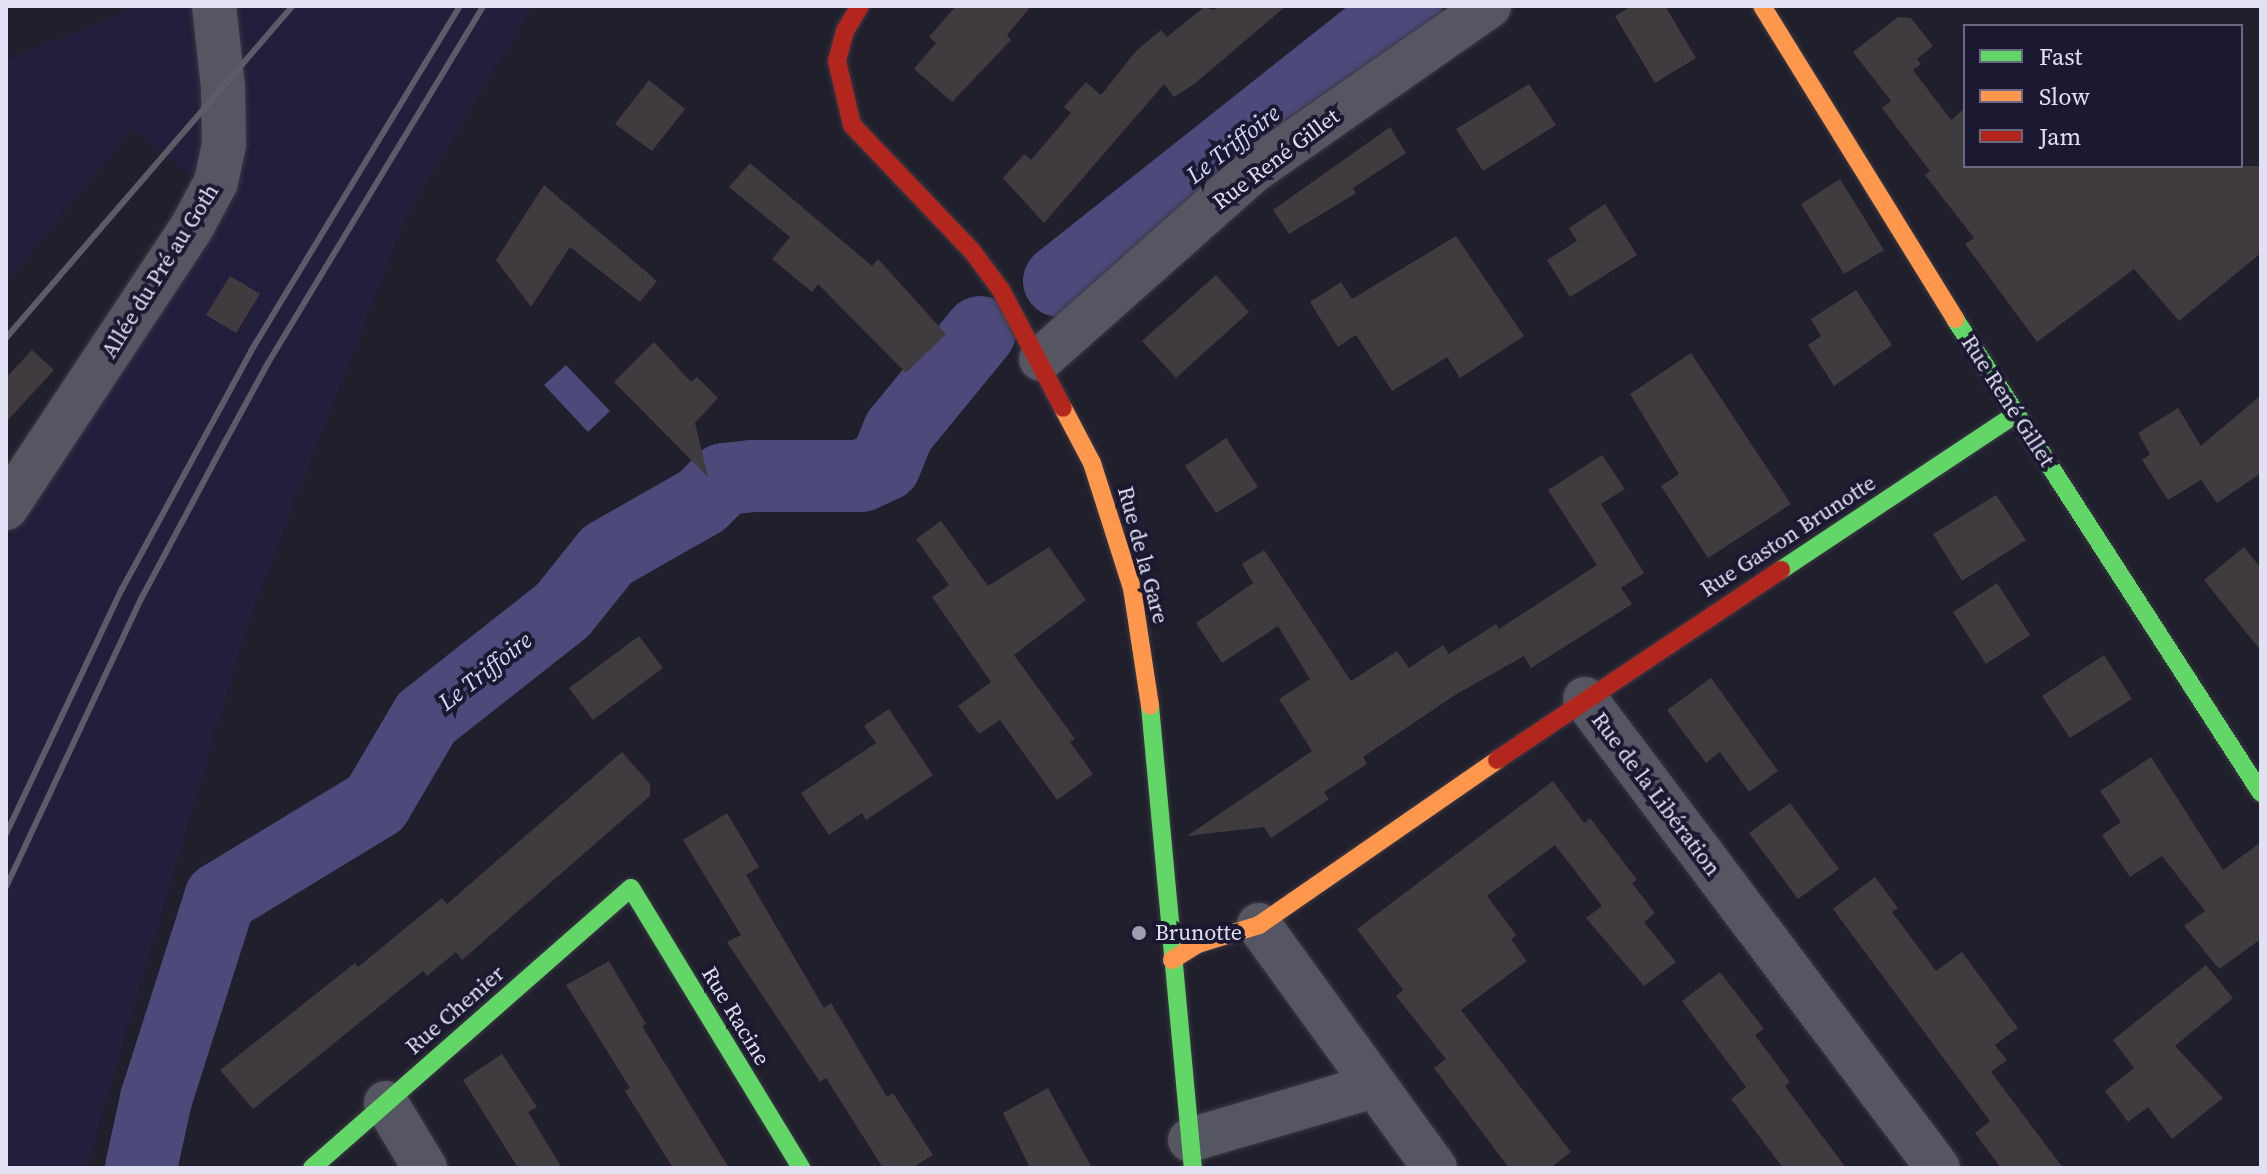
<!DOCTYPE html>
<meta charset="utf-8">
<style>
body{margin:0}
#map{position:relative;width:2267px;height:1174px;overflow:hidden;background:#201f2c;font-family:"Source Serif 4",serif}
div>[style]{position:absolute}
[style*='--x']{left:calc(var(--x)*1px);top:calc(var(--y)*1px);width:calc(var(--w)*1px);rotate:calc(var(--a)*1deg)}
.built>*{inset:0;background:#221f3c}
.water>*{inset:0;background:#4d497a}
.river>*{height:72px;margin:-36px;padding:0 36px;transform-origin:36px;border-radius:36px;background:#4d497a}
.building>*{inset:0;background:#403b3e}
.roads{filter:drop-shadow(0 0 2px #3a3944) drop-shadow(0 0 2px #3a3944)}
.street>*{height:44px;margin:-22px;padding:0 22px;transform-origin:22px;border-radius:22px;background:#565662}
.fast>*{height:18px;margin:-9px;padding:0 9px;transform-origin:9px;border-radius:9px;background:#63d668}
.slow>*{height:18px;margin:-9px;padding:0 9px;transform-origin:9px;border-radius:9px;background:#ff974d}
.jam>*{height:18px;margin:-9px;padding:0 9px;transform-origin:9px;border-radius:9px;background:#b3261e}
.rail>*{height:6px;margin:-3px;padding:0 3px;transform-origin:3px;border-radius:3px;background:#5c5b67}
.dots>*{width:22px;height:22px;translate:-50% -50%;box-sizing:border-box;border:4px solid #1b1932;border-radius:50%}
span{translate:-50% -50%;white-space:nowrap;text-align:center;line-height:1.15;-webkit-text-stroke:8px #1b1932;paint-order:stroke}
.street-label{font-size:22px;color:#e1e1f3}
.poi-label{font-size:22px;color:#e1e1f3}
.left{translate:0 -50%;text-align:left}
.water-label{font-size:24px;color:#d8d8fa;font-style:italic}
.frame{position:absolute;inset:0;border:8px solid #e1e1f3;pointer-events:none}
.legend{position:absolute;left:1963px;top:24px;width:280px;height:144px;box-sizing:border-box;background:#1b1932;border:2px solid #6a697f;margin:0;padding:10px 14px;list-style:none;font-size:24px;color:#e1e1f3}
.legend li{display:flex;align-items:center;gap:16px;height:40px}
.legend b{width:40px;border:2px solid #6a697f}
</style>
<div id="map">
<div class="built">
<i style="clip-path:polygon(142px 6px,533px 6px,406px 217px,249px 620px,86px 1168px,6px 1168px,6px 543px,230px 206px,133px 129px,6px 283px,6px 59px)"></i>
</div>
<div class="water">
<i style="clip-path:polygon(566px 365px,610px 411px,588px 432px,544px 385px)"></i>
</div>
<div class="river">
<i style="--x:1059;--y:281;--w:443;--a:-38.4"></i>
<i style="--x:141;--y:1168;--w:71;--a:-77.7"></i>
<i style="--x:156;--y:1099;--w:211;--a:-72.3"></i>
<i style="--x:220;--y:898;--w:183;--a:-31.3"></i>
<i style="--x:376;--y:803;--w:99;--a:-59.5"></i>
<i style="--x:426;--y:718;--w:174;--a:-38.2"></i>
<i style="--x:563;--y:610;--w:70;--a:-51.3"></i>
<i style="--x:607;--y:555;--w:109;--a:-29.6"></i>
<i style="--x:702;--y:501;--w:31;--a:-45"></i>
<i style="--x:724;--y:479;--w:28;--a:-6"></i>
<i style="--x:752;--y:476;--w:109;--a:0"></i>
<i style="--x:861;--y:476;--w:26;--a:-25"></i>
<i style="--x:885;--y:465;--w:37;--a:-68"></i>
<i style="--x:899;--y:431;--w:128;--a:-50.7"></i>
</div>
<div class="building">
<i style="clip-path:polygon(956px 6px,1031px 6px,1007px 35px,1011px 40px,952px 102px,914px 69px,936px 43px,929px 37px)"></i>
<i style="clip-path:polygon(1219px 6px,1286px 6px,1193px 85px,1174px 97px,1164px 84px,1044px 223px,1003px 178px,1024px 154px,1031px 160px,1071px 113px,1064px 107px,1086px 82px,1101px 95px,1136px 51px,1161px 30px,1167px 37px,1204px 7px,1214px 10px)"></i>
<i style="clip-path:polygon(1632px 6px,1665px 6px,1696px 58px,1655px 83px,1615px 16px)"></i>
<i style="clip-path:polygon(1898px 17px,1911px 18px,1933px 46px,1917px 59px,1921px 64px,1913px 70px,1951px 120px,1965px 108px,1965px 166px,2261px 166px,2261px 253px,2179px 321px,2134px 269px,2037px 342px,1965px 244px,1974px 238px,1925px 175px,1930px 171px,1882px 108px,1891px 101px,1853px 52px)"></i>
<i style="clip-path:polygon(649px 80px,685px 109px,652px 151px,615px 124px)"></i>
<i style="clip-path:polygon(1529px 84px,1556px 125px,1483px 171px,1456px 129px)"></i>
<i style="clip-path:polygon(1390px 127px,1406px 153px,1353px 188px,1356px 193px,1289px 234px,1273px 210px)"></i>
<i style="clip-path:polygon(750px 163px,872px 266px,878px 259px,946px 334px,906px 373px,818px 284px,812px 292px,772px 259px,790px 237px,729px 187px)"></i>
<i style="clip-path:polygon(1840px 179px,1884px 250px,1844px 274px,1801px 204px)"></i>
<i style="clip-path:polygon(544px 185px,657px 281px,640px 302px,570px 247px,531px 307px,496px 260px)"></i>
<i style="clip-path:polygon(1605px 204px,1637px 255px,1570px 297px,1547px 260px,1577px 241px,1569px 228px)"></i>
<i style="clip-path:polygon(1456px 236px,1524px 336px,1460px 378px,1447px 357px,1392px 391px,1356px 335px,1338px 347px,1310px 302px,1341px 282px,1352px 299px)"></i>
<i style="clip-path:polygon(1216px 275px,1249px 312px,1176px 378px,1142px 341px)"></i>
<i style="clip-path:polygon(230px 276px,260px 294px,236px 333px,206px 315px)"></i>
<i style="clip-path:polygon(1856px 290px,1892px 345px,1834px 386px,1808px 345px,1821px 336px,1811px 319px)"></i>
<i style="clip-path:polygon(654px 342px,691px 382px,697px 377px,718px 398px,695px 423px,708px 477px,614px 382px)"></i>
<i style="clip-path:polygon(32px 350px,54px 370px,6px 422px,6px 378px)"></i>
<i style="clip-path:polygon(1691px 353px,1791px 504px,1708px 558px,1661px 486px,1679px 474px,1630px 394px)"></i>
<i style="clip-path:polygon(2261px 395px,2261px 473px,2217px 503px,2201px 480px,2168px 500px,2142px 460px,2150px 454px,2138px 433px,2178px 408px,2201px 446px)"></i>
<i style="clip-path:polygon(1226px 438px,1258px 487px,1216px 513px,1185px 466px)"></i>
<i style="clip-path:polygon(1602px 455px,1625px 489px,1601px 504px,1644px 573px,1621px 588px,1632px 604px,1531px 668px,1524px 656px,1455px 695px,1363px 757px,1367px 764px,1324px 792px,1329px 799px,1271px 838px,1264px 827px,1187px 836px,1312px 751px,1279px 699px,1310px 679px,1278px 626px,1222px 663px,1196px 623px,1253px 583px,1242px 564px,1264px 550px,1351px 681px,1397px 651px,1409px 668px,1443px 645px,1449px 654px,1496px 624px,1499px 629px,1597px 565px,1548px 490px)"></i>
<i style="clip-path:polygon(1996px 495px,2026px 540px,1962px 581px,1933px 534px)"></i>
<i style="clip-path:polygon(941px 521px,988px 586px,1049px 547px,1086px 600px,1014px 655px,1075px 739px,1070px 742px,1093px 774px,1057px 800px,1000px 720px,979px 734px,958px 706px,991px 682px,932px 597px,949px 585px,916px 539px)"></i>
<i style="clip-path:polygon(2244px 547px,2261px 568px,2261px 651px,2204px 580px)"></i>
<i style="clip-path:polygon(1997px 583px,2030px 635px,1986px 664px,1953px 612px)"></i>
<i style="clip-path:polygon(639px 636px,663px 668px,593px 720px,569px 688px)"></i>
<i style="clip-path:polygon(2104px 655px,2132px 699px,2070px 738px,2042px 696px)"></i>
<i style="clip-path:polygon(1711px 678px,1778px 771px,1749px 792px,1720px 752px,1706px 763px,1667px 710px)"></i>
<i style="clip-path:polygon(889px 709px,933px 775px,866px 820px,862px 813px,829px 835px,801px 793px,876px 743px,864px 726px)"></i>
<i style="clip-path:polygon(622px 752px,650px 784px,650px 796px,462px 960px,456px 952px,427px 976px,423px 971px,253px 1109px,220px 1070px,355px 963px,358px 967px,442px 898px,447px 904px)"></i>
<i style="clip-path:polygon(2151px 757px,2223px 870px,2261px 842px,2261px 939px,2219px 969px,2184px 926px,2205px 911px,2162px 856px,2130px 877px,2102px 835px,2121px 822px,2100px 791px)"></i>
<i style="clip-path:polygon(1553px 781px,1584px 823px,1590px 818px,1637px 880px,1632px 883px,1655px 913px,1644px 922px,1676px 962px,1644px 986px,1586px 918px,1602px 906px,1555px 845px,1487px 896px,1516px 935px,1511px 939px,1527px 961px,1461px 1010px,1571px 1152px,1550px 1168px,1509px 1168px,1434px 1068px,1446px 1059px,1396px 996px,1403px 990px,1357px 929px)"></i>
<i style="clip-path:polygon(1790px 803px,1839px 869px,1798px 899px,1749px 833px)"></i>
<i style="clip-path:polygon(727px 813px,759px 867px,746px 875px,824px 1008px,831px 1003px,887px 1097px,893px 1093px,933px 1155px,912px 1168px,883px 1168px,826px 1078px,820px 1082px,727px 942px,741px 935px,683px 840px)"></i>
<i style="clip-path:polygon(1875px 877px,1898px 908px,1892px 912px,1936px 971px,1962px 952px,2018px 1028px,1995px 1045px,2007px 1060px,1991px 1072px,2063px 1168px,2001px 1168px,1975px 1133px,1990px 1121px,1833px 909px)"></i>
<i style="clip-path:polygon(609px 961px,646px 1024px,642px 1026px,729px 1168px,673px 1168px,625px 1091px,630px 1088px,566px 985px)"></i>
<i style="clip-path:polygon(2206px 965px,2233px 998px,2175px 1046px,2223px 1098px,2172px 1139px,2148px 1107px,2128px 1122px,2105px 1091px,2134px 1068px,2113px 1040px)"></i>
<i style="clip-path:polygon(1720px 972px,1764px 1029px,1755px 1035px,1790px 1082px,1785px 1086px,1846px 1168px,1783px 1168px,1731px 1099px,1746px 1087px,1682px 1001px)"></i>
<i style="clip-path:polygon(502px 1054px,537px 1107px,528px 1112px,562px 1168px,518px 1168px,463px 1080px)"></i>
<i style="clip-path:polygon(1048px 1088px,1092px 1168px,1030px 1168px,1003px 1113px)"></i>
</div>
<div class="roads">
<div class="street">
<i style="--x:1041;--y:359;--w:285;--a:-41.6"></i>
<i style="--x:1254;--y:170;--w:287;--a:-34.9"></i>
<i style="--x:6;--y:508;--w:339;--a:-56.5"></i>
<i style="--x:193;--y:225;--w:49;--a:-61.9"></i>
<i style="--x:216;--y:182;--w:38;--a:-78"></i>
<i style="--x:224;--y:145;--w:58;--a:-91"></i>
<i style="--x:223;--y:87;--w:81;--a:-96.3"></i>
<i style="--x:1585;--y:699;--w:587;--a:53.03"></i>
<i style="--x:1259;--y:925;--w:300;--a:54.1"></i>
<i style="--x:386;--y:1103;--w:76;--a:59"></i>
<i style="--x:1190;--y:1140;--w:191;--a:-16.4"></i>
</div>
<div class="fast">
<i style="--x:1955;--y:319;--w:564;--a:57.15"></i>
<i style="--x:1781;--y:570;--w:283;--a:-33.6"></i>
<i style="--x:1150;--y:706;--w:464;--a:84.7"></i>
<i style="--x:312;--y:1168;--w:424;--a:-41.3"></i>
<i style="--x:631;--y:888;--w:328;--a:58.7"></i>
</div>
<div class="slow">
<i style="--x:1762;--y:6;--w:368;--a:58.3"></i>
<i style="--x:1063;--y:408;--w:62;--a:62.2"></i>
<i style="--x:1092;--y:463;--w:131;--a:72.3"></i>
<i style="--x:1132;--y:588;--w:119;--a:81.3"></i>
<i style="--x:1172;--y:960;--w:31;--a:-32"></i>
<i style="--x:1198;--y:944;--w:64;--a:-17.3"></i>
<i style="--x:1259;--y:925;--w:290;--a:-34.7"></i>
</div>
<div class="jam">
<i style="--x:860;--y:6;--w:29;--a:121"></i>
<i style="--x:845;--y:31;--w:31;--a:105"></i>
<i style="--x:837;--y:61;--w:66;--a:76.8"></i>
<i style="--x:852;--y:125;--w:174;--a:46.4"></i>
<i style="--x:972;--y:251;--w:49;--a:53.4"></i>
<i style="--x:1001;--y:290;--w:133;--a:62.3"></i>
<i style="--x:1497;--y:760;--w:342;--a:-33.8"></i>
</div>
</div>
<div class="rail">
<i style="--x:6;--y:338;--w:439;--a:-49.2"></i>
<i style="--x:6;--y:834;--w:271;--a:-64.7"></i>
<i style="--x:122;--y:589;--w:271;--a:-61.5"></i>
<i style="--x:251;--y:351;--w:403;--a:-58.8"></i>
<i style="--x:6;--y:887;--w:318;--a:-64.9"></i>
<i style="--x:141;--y:599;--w:155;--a:-61.9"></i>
<i style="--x:214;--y:462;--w:113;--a:-61.4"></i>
<i style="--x:268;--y:363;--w:417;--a:-58.9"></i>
</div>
<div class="dots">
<i style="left:1139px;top:933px;background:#9d9dad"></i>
</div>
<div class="street-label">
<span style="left:1276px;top:159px;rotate:-37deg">Rue René Gillet</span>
<span style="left:160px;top:271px;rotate:-58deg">Allée du Pré au Goth</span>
<span style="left:2008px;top:401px;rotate:57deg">Rue René Gillet</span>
<span style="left:1788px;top:536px;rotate:-33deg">Rue Gaston Brunotte</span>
<span style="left:1143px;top:555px;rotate:75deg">Rue de la Gare</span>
<span style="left:1656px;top:794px;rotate:53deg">Rue de la Libération</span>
<span style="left:455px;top:1010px;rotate:-41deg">Rue Chenier</span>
<span style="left:736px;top:1016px;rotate:59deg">Rue Racine</span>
</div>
<div class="poi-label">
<span class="left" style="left:1155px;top:933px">Brunotte</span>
</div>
<div class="water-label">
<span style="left:1233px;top:144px;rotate:-38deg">Le Triffoire</span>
<span style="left:485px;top:671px;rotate:-38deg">Le Triffoire</span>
</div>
<div class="frame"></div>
<ul class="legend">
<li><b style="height:10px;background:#63d668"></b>Fast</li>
<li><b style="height:10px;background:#ff974d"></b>Slow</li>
<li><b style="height:10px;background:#b3261e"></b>Jam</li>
</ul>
</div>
